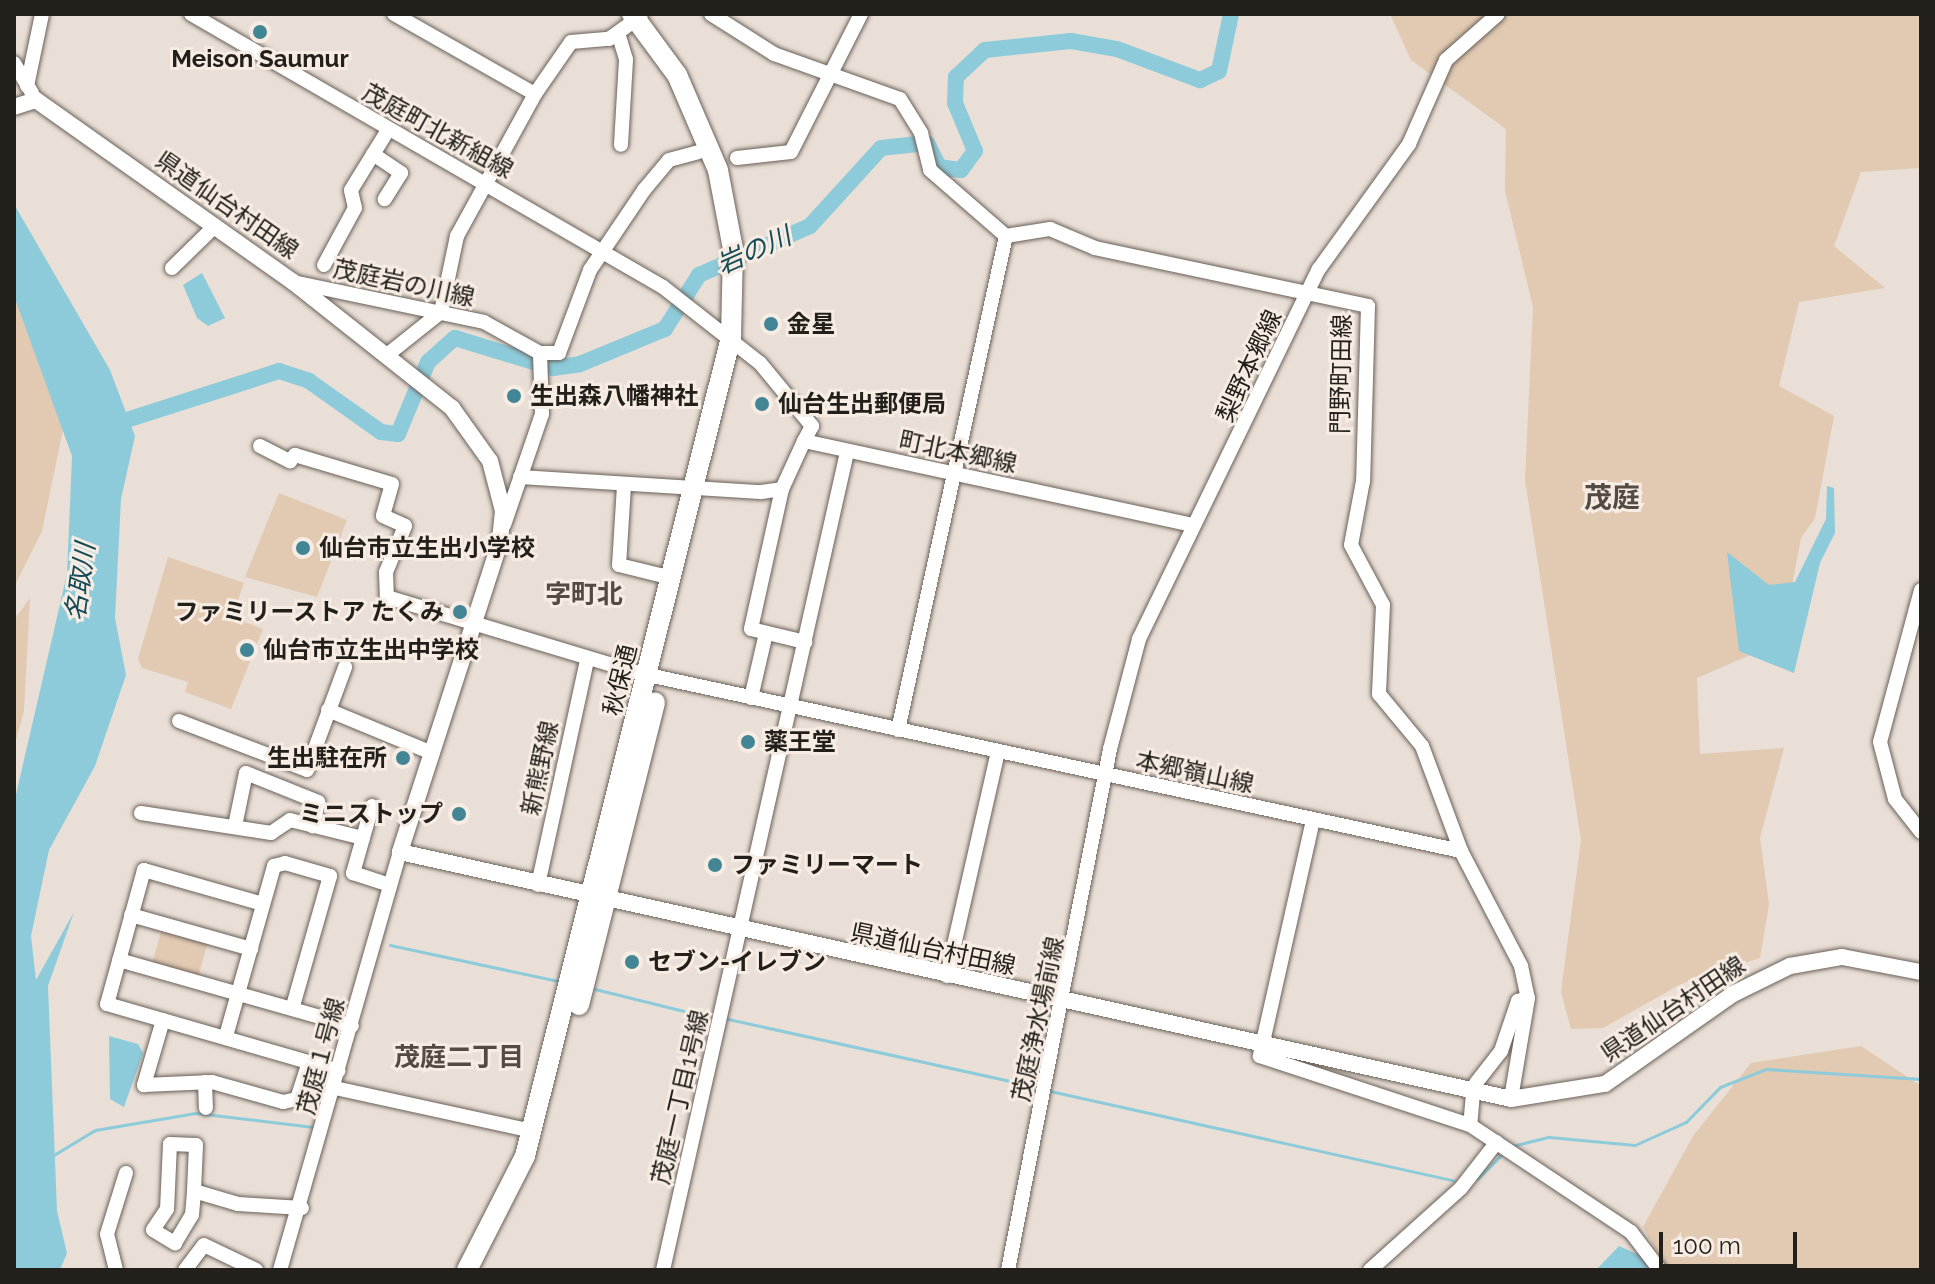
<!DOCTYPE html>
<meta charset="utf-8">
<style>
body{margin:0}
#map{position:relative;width:1935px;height:1284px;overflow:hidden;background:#e9dfd6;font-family:Raleway,"Noto Sans JP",sans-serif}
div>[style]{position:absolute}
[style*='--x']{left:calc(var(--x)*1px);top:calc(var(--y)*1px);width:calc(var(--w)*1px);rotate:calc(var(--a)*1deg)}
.green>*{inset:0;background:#e1c9b2}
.water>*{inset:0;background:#8dcbda}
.stream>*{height:3px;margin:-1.5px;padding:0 1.5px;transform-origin:1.5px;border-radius:1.5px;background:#8dcbda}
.river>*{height:16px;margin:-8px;padding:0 8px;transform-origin:8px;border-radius:8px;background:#8dcbda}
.roads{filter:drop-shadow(0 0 2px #696058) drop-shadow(0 0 2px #696058)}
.minor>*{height:14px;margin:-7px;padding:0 7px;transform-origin:7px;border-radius:7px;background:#fff}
.major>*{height:16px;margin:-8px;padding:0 8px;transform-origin:8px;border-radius:8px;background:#fff}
.highway>*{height:20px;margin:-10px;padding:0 10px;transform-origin:10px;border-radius:10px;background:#fff}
.dots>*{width:22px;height:22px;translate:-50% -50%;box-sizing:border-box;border:4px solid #f6ece3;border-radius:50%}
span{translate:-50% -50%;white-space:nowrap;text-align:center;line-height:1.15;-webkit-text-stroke:6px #f6ece3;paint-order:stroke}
.poi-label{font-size:24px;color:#23201c;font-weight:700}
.left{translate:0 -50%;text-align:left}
.right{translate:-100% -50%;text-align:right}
.street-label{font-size:24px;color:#23201c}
.water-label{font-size:26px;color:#134a55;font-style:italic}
.neighbourhood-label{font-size:26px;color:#534b43;font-weight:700}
.quarter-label{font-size:28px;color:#534b43;font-weight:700}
.frame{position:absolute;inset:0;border:16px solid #23201c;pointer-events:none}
.scale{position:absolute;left:1659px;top:1232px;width:138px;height:36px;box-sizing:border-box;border:4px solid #23201c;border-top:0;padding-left:10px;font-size:24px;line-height:28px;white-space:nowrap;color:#23201c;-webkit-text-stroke:6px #f6ece3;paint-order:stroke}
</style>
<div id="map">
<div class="green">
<i style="clip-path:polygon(1390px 14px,1921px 14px,1921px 168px,1861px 172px,1834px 246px,1885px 288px,1799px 302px,1779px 386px,1834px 416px,1815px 518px,1801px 538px,1792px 585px,1792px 637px,1697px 678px,1700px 754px,1784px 748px,1760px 838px,1769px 904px,1760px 958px,1681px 984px,1603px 1028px,1571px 1029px,1561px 992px,1581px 840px,1525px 480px,1533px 307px,1505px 191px,1506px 129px,1411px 60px)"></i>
<i style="clip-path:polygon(14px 255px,73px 381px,42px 531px,14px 587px)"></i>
<i style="clip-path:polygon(279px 493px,347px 520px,317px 597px,245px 577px)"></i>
<i style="clip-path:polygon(168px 557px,244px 583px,232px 617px,263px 629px,231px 709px,185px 692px,188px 682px,142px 668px,138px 659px)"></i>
<i style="clip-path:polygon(30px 598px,24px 711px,14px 747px,14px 620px)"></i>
<i style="clip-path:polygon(162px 928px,208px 942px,198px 977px,152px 964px)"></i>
<i style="clip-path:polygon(1861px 1046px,1921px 1086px,1921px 1270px,1667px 1270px,1643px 1227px,1693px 1136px,1751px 1063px)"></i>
</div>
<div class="water">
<i style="clip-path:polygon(14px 204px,110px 370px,135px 436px,121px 499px,115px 618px,126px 675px,95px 766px,49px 850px,31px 936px,36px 980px,74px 912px,48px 986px,57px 1211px,67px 1253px,60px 1270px,14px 1270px,14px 803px,67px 574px,72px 456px,14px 296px)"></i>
<i style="clip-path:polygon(202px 273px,225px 318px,208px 326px,197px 318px,183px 285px)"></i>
<i style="clip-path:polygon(1827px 486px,1834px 488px,1835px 533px,1820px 563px,1794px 673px,1739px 651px,1727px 552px,1769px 585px,1795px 582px,1826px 519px)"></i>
<i style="clip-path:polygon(109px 1036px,138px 1044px,143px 1053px,124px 1107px,110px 1099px)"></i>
<i style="clip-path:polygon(1619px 1246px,1648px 1259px,1652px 1270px,1596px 1270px)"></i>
</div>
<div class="stream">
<i style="--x:390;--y:945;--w:172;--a:12.1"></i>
<i style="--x:595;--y:989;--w:108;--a:13.9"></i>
<i style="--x:728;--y:1019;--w:317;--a:12.4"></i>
<i style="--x:1050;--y:1091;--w:413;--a:12.5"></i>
<i style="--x:1512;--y:1146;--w:38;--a:-14"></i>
<i style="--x:1549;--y:1137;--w:86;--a:5.3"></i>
<i style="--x:1635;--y:1145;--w:56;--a:-24.3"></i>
<i style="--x:1686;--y:1122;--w:49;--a:-45.8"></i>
<i style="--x:1720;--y:1087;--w:49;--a:-21.4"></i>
<i style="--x:1766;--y:1069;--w:155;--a:3.7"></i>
<i style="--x:52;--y:1156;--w:50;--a:-31.2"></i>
<i style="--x:95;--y:1130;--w:102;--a:-9.6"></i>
<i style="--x:196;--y:1113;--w:118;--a:6.8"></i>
<i style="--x:1477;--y:1179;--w:37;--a:-45"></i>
</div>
<div class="river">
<i style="--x:108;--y:426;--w:180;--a:-17.8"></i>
<i style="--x:279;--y:371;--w:32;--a:18"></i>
<i style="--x:309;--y:381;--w:88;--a:35.3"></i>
<i style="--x:381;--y:432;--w:17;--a:7"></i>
<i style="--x:398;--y:434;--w:78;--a:-67.4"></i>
<i style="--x:428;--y:362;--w:36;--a:-42"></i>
<i style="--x:455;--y:338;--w:102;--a:17"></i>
<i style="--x:553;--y:368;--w:27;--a:-8"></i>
<i style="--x:580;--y:364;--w:92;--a:-22.4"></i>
<i style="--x:665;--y:329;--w:64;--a:-57.8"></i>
<i style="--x:699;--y:275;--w:121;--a:-23.8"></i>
<i style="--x:810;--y:226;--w:105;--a:-47.7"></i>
<i style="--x:881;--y:148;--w:46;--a:-6.2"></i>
<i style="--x:927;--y:143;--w:27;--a:63"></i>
<i style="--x:939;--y:167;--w:22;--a:8"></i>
<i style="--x:961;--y:170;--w:24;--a:-54"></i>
<i style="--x:975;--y:151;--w:52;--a:-112.6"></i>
<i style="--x:955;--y:103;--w:26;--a:-88"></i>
<i style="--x:956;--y:77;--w:40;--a:-43"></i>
<i style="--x:985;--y:50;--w:86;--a:-6"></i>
<i style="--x:1071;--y:41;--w:47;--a:9.9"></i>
<i style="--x:1117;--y:49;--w:89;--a:20.5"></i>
<i style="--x:1200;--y:80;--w:21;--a:-25"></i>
<i style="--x:1219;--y:71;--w:58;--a:-78.1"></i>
</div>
<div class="roads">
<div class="minor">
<i style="--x:191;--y:14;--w:545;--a:30.04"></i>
<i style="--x:663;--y:287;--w:123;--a:38.1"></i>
<i style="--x:760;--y:363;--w:82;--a:50.5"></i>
<i style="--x:812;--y:426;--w:17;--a:118"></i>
<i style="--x:394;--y:14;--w:162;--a:29.6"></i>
<i style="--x:535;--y:94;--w:63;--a:-55.3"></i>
<i style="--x:571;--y:42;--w:38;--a:-5"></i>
<i style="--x:609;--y:39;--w:39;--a:-36"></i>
<i style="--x:711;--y:14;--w:75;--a:32.4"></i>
<i style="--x:774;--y:54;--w:134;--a:19.7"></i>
<i style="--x:900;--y:99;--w:40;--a:58"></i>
<i style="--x:921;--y:133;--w:38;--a:76"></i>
<i style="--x:930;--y:170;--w:101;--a:41"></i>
<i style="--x:1006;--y:236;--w:45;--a:-9"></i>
<i style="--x:1050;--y:229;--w:49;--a:22.9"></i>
<i style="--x:1095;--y:248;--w:279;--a:12"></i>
<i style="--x:1368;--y:306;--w:175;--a:91.6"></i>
<i style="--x:1363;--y:481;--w:65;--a:100.6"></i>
<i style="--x:1351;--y:545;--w:68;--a:61.9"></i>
<i style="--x:1383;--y:605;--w:89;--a:92.6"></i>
<i style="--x:1379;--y:694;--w:67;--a:50.4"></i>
<i style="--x:1422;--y:746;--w:112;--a:69.6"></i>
<i style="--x:618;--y:33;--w:28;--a:73"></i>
<i style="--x:626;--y:60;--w:85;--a:93.4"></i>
<i style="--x:14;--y:63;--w:35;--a:59"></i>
<i style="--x:27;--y:86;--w:74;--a:-78.2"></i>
<i style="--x:373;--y:154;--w:34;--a:34"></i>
<i style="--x:401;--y:173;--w:31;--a:122"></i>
<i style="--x:737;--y:158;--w:54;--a:-6.3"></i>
<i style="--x:791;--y:152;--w:155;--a:-63.1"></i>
<i style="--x:324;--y:265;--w:65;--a:-61.5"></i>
<i style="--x:355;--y:208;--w:18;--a:-103"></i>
<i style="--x:351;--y:190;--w:70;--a:-58.3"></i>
<i style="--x:172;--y:268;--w:60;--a:-44.3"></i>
<i style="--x:293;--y:282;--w:195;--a:11.8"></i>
<i style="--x:484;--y:322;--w:64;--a:29"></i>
<i style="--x:540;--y:353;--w:61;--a:88.1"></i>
<i style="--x:542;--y:414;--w:117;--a:108.9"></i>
<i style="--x:540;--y:353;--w:19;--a:0"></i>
<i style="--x:559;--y:353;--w:89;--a:-69.5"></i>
<i style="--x:590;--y:270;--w:97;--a:-56"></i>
<i style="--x:644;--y:190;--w:39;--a:-50"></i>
<i style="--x:669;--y:160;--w:30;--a:-15"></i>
<i style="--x:387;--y:355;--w:69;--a:-38.5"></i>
<i style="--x:441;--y:312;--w:78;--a:-78.1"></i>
<i style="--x:457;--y:236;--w:162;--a:-61.2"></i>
<i style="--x:260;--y:446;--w:34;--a:27"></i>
<i style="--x:290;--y:461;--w:8;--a:-50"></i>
<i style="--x:295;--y:455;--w:101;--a:16.6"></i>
<i style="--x:392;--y:484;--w:33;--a:106"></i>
<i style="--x:383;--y:516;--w:24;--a:24"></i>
<i style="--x:405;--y:526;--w:50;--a:112.4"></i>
<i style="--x:386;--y:572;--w:25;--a:88"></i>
<i style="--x:387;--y:597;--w:263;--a:16.8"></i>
<i style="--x:639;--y:673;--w:841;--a:12.22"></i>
<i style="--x:1461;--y:851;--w:130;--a:62.4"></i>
<i style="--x:1521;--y:966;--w:33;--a:78"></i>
<i style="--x:1528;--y:998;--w:102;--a:99.6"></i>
<i style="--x:520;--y:477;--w:241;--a:3.6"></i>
<i style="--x:761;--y:492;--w:21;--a:-8"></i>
<i style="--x:782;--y:489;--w:53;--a:-65.4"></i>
<i style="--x:804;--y:441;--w:397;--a:12.2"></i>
<i style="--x:624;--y:486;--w:79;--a:93.6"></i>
<i style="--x:619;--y:565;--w:55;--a:13.8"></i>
<i style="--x:782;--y:489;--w:143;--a:102.5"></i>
<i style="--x:751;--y:629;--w:56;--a:13.5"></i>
<i style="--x:1921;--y:590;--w:157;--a:105.1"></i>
<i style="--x:1880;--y:742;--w:59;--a:75.3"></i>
<i style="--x:1895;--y:799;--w:42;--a:51.8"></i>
<i style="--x:751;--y:698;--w:67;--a:-77"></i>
<i style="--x:328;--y:710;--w:110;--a:22.4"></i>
<i style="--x:179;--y:721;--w:137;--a:20.9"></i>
<i style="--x:307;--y:770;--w:110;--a:-69.7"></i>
<i style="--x:898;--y:730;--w:506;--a:-77.67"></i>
<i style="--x:372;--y:806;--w:70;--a:105.8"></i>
<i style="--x:353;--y:873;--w:39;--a:18"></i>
<i style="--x:141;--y:813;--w:132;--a:8.7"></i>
<i style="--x:271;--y:833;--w:23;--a:-34"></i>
<i style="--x:290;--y:820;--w:75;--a:13.9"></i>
<i style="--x:1313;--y:820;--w:242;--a:102.7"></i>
<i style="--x:1260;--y:1056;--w:221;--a:18.2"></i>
<i style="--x:235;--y:826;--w:54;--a:-78.3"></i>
<i style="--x:246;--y:773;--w:78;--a:21.9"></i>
<i style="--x:318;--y:802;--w:25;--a:102"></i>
<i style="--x:538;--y:885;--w:230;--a:-77.7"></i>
<i style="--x:263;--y:904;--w:124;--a:-164.1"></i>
<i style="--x:144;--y:870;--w:139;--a:105.4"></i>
<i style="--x:107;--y:1004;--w:241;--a:16.1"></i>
<i style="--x:131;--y:915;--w:125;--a:15.8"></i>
<i style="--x:119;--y:960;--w:242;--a:15.8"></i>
<i style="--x:947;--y:976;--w:230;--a:-77.2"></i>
<i style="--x:163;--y:1020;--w:68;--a:106.3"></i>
<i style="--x:144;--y:1085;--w:68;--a:-2.5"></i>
<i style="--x:212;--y:1082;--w:74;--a:15.7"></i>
<i style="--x:283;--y:1102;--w:14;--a:-12"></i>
<i style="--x:297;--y:1099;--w:39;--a:-72"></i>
<i style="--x:226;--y:1036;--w:177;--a:-74.2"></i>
<i style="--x:274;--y:866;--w:11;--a:-15"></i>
<i style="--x:285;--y:863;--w:47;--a:16.1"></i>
<i style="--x:330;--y:876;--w:138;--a:105.9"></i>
<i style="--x:205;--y:1082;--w:26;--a:88"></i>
<i style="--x:1476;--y:1083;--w:41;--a:-52"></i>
<i style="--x:1501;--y:1051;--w:53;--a:-71.2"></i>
<i style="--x:1518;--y:1001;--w:10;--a:-17"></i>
<i style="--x:335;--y:1088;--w:202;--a:12.3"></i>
<i style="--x:1473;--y:1093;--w:32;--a:95"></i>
<i style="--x:1470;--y:1125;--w:193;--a:33.6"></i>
<i style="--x:1631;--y:1232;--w:48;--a:52.7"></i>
<i style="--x:194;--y:1191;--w:46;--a:-87.5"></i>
<i style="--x:196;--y:1145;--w:26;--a:-178"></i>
<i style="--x:170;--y:1144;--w:65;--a:92.6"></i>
<i style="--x:167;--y:1209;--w:25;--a:124"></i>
<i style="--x:153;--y:1230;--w:26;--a:31"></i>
<i style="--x:175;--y:1243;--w:33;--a:-59"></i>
<i style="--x:192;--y:1215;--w:24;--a:-85"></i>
<i style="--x:194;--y:1191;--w:46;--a:16.5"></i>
<i style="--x:238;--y:1204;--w:64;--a:3.6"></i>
<i style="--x:116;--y:1270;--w:37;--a:-104"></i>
<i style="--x:107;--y:1234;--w:64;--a:-72.7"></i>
<i style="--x:185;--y:1270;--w:31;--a:-53"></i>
<i style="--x:204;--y:1245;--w:58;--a:25.7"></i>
<i style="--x:280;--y:1270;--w:435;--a:-74"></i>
<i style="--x:663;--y:1270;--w:838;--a:-77.32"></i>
<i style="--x:1008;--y:1270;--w:531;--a:-78.92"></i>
<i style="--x:1110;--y:749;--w:114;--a:-75.2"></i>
<i style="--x:1139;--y:639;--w:411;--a:-64.1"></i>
<i style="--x:1319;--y:269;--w:154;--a:-54.2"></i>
<i style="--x:1409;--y:144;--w:92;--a:-66.2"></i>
<i style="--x:1446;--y:60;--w:69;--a:-41.5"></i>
<i style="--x:1370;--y:1270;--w:122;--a:-42"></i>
<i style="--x:1461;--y:1188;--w:58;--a:-52"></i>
</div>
<div class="major">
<i style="--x:14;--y:107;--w:23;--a:-18"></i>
<i style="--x:36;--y:100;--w:315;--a:35.3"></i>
<i style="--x:293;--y:282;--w:203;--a:38.4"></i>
<i style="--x:452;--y:408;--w:65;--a:54.4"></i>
<i style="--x:490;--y:461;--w:52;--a:75.4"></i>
<i style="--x:503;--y:511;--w:31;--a:96"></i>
<i style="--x:500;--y:542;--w:326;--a:107.9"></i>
<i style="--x:400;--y:852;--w:1138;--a:12.53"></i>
<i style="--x:1511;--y:1099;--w:95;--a:-9.1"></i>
<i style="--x:1605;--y:1084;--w:156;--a:-35.1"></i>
<i style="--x:1733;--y:994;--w:64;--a:-26.2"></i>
<i style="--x:1790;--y:966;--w:53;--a:-9.8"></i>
<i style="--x:1842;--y:957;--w:80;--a:10.8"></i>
</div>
<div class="highway">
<i style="--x:579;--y:1005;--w:312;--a:-75.9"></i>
<i style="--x:467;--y:1270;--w:128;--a:-63"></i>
<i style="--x:525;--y:1156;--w:845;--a:-75.88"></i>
<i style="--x:731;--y:337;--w:88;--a:-88.7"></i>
<i style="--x:733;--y:249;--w:80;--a:-100.8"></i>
<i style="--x:718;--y:170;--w:103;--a:-113.3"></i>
<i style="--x:677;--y:75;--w:76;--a:-126.4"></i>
</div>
</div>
<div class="dots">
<i style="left:260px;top:32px;background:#428594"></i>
<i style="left:771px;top:324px;background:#428594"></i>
<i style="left:514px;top:396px;background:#428594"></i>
<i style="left:762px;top:404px;background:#428594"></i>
<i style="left:303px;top:548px;background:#428594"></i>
<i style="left:460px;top:612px;background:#428594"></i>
<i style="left:247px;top:650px;background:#428594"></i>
<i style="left:748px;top:742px;background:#428594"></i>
<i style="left:403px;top:758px;background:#428594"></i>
<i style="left:459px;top:814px;background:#428594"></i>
<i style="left:715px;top:865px;background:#428594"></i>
<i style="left:632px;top:962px;background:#428594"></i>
</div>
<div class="poi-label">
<span style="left:260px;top:59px">Meison Saumur</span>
<span class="left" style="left:787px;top:324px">金星</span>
<span class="left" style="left:530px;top:396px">生出森八幡神社</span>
<span class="left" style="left:778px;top:404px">仙台生出郵便局</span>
<span class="left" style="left:319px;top:548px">仙台市立生出小学校</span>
<span class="right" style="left:444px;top:612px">ファミリーストア たくみ</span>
<span class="left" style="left:263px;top:650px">仙台市立生出中学校</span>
<span class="left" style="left:764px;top:742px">薬王堂</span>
<span class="right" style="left:387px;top:758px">生出駐在所</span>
<span class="right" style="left:443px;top:814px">ミニストップ</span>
<span class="left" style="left:731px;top:865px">ファミリーマート</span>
<span class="left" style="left:648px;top:962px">セブン-イレブン</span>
</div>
<div class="street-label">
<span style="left:438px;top:131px;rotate:29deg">茂庭町北新組線</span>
<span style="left:227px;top:205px;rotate:35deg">県道仙台村田線</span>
<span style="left:404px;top:283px;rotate:12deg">茂庭岩の川線</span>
<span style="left:1249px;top:366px;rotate:-65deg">梨野本郷線</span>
<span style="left:1341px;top:374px;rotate:-89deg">門野町田線</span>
<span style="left:958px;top:452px;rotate:12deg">町北本郷線</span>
<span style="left:620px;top:680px;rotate:-76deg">秋保通</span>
<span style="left:540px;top:768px;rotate:-78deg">新熊野線</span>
<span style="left:1195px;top:772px;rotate:12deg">本郷嶺山線</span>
<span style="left:933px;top:949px;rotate:12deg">県道仙台村田線</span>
<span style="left:1673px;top:1009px;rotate:-34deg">県道仙台村田線</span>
<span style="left:1038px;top:1019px;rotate:-78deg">茂庭浄水場前線</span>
<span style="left:321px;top:1056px;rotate:-75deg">茂庭１号線</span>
<span style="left:680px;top:1097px;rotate:-77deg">茂庭一丁目1号線</span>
</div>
<div class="water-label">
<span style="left:754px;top:251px;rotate:-24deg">岩の川</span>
<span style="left:81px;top:582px;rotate:-82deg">名取川</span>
</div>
<div class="neighbourhood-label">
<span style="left:584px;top:595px">字町北</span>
<span style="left:459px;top:1058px">茂庭二丁目</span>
</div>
<div class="quarter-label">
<span style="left:1612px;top:498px">茂庭</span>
</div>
<div class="frame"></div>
<div class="scale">100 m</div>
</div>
